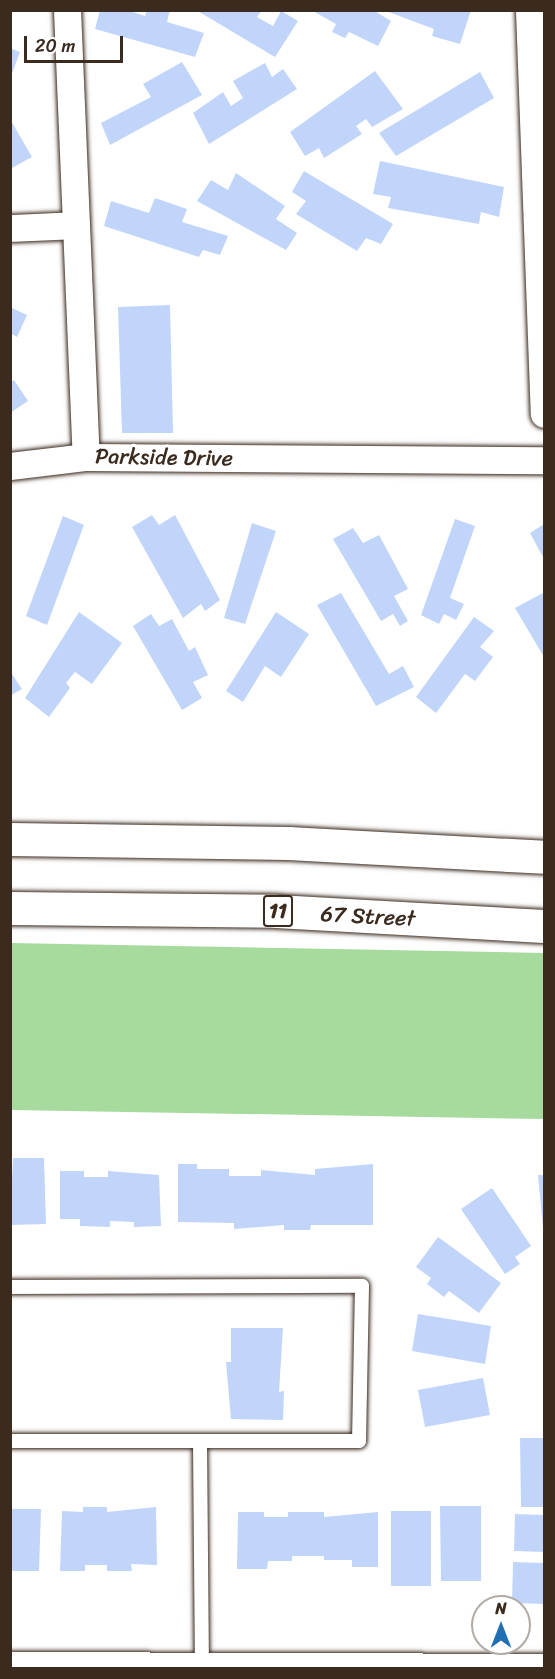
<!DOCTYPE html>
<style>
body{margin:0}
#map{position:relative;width:555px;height:1679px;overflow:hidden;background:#fff;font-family:Sriracha,sans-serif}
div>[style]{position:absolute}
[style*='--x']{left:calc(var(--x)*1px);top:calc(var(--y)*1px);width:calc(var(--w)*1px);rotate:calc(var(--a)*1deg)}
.green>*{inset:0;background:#a7db9e}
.building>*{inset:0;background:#c1d5fa}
.roads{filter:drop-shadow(0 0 2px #3b2a1e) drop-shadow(0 0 2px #3b2a1e)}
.lane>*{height:14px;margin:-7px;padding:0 7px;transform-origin:7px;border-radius:7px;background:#fff}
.street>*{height:27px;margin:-13.5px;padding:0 13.5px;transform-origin:13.5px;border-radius:13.5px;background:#fff}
.primary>*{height:33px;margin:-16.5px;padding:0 16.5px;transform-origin:16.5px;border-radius:16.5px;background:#fff}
span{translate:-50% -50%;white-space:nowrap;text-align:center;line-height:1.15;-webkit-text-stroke:6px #fff;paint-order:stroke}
.shield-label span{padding:2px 4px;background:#fff;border:2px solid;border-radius:4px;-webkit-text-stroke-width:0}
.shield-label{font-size:21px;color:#3b2a1e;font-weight:700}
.street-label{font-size:22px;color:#3b2a1e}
.frame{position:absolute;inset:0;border:12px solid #3b2a1e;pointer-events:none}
.north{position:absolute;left:471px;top:1595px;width:60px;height:60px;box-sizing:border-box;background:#fff;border:2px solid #b1aaa5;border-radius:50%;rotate:0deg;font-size:16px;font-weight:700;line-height:24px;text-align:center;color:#3b2a1e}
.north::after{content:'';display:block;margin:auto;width:21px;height:27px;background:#1f6fb2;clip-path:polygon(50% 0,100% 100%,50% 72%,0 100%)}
.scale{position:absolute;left:24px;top:36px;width:99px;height:27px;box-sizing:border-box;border:3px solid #3b2a1e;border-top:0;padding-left:8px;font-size:18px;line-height:21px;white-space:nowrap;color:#3b2a1e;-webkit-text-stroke:4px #fff;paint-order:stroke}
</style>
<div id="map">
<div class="green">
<i style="clip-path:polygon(11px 943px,544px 953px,544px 1119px,11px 1110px)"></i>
</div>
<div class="building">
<i style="clip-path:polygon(100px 10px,127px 10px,145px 16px,147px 10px,170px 10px,167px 22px,204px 33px,195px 57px,95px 29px)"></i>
<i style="clip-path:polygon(196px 10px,262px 10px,257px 17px,273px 26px,281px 11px,298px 21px,275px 57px)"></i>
<i style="clip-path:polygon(311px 10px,373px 10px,391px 21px,378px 46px,349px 32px,345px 38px,332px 32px,336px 24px)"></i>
<i style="clip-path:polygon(471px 10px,460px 44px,432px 36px,434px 29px,386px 11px)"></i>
<i style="clip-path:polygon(10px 48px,20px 52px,11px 76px,10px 76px)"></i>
<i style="clip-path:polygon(182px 62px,202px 95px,110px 145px,101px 123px,151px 97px,143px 84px)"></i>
<i style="clip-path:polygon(265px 63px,272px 77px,283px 69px,297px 89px,209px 144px,193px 113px,223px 92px,231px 106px,243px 98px,233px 81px)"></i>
<i style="clip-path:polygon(375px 71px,403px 109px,372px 127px,366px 119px,356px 126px,362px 134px,324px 158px,319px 148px,305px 156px,290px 132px)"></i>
<i style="clip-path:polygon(480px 72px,494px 98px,396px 156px,379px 133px)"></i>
<i style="clip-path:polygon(10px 119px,32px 157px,10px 169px)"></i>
<i style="clip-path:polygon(380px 161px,504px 187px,499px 217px,481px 212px,479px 224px,388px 208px,391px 197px,373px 194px)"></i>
<i style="clip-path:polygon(304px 171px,393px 224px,381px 244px,366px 238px,357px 251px,296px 214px,306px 201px,292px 192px)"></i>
<i style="clip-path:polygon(236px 173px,285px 206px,276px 219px,297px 233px,286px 250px,197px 201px,211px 180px,228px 190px)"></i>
<i style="clip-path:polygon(155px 198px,187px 209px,182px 222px,228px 236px,220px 255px,203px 250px,199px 257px,104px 226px,111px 201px,149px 213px)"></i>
<i style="clip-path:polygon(170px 305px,173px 433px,122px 433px,118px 307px)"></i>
<i style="clip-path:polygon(10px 307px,27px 315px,17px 337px,10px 333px)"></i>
<i style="clip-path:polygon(14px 380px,28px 401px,10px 413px,10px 383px)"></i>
<i style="clip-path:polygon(152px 515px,159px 525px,175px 515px,220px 600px,205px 611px,201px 604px,183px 618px,132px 527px)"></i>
<i style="clip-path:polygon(63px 516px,84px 525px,47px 625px,26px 616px)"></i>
<i style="clip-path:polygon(455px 519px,475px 526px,450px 598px,464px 604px,456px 620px,444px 614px,439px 624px,421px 615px)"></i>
<i style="clip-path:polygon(252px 523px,276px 531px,245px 624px,224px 618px)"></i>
<i style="clip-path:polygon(544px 524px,544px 559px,530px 533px)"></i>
<i style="clip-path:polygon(353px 528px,363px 543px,379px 535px,408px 589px,394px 596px,408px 621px,400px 626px,393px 614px,381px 621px,333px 539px)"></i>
<i style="clip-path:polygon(341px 593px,389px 674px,403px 666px,414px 687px,376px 706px,317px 605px)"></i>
<i style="clip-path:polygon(543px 593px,544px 596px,544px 657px,515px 608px)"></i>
<i style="clip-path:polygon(79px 612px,122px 643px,92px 684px,75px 672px,66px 683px,70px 688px,49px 717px,25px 698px)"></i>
<i style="clip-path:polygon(276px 612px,309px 634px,281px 677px,265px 666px,243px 702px,226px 691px)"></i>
<i style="clip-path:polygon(151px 614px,159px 626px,172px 619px,189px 651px,195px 647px,208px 675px,193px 682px,202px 698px,182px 710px,133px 626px)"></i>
<i style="clip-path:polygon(474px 617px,494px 631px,480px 647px,493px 657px,475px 681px,465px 674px,436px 713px,416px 697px)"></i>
<i style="clip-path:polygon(10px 671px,22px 689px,10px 696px)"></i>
<i style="clip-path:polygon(13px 1158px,44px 1158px,46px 1224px,10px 1225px)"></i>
<i style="clip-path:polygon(178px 1164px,197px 1164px,197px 1169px,229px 1169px,229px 1176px,261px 1176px,261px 1170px,315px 1175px,315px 1169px,373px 1164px,373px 1225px,311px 1225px,310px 1230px,284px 1230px,284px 1225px,234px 1229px,234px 1223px,178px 1222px)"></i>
<i style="clip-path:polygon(60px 1171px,84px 1171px,84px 1177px,108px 1177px,108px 1171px,159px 1175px,161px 1226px,134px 1227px,134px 1222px,110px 1221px,110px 1227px,80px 1226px,80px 1219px,60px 1219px)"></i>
<i style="clip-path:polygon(538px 1175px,544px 1175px,544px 1228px,543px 1228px)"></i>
<i style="clip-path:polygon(492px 1188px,531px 1246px,515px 1257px,520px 1264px,505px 1274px,461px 1209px)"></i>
<i style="clip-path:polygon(438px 1237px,501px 1283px,479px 1313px,449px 1291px,444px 1297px,427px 1284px,431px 1278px,416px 1267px)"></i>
<i style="clip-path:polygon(418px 1314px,491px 1326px,485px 1364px,412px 1351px)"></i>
<i style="clip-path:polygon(231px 1328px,283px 1328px,279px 1392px,284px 1391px,283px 1420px,231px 1419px,226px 1362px,231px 1362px)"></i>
<i style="clip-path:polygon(483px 1378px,490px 1415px,425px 1427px,418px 1390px)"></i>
<i style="clip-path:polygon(520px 1438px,544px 1438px,544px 1507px,521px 1507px)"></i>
<i style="clip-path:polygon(440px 1506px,481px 1506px,481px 1581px,441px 1581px)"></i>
<i style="clip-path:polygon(83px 1507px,107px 1507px,107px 1512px,156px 1507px,157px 1565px,131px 1564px,132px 1571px,107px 1571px,107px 1565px,85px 1565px,85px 1571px,60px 1571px,62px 1511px,83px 1512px)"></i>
<i style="clip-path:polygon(10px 1509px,41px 1509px,39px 1571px,13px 1571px,10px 1567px)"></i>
<i style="clip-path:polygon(391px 1511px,431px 1511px,431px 1586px,391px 1586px)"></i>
<i style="clip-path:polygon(238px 1512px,264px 1512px,264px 1517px,288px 1517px,288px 1512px,324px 1512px,324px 1517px,378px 1512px,378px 1567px,352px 1567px,352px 1560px,324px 1560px,324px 1556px,292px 1556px,292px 1561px,268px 1561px,267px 1569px,237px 1569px)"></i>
<i style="clip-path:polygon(515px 1514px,544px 1515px,544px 1552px,514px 1551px)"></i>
<i style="clip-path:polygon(513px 1562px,544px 1563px,544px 1604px,512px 1603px)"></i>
</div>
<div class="roads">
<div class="lane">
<i style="--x:10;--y:1287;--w:352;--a:-0.2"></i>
<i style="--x:362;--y:1286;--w:155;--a:91.1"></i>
<i style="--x:359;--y:1441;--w:349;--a:180"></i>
<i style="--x:200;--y:1441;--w:224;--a:89.5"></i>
</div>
<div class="street">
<i style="--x:67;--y:10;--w:447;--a:87.6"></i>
<i style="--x:529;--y:10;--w:404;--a:87.9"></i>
<i style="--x:10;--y:228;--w:66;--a:-2.6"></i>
<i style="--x:10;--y:466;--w:77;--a:-6.8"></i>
<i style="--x:86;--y:457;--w:458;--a:0.4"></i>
<i style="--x:10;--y:1665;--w:534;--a:0.21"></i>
</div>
<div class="primary">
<i style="--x:10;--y:839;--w:278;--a:0.8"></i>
<i style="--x:288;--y:843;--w:256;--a:3.1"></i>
<i style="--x:10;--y:908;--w:266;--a:0.6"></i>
<i style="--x:276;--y:911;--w:268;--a:3.2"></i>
</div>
</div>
<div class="shield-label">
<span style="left:278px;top:911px">11</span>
</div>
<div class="street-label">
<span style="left:164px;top:457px;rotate:1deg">Parkside Drive</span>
<span style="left:368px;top:916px;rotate:3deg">67 Street</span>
</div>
<div class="frame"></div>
<div class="north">N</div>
<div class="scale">20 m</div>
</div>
